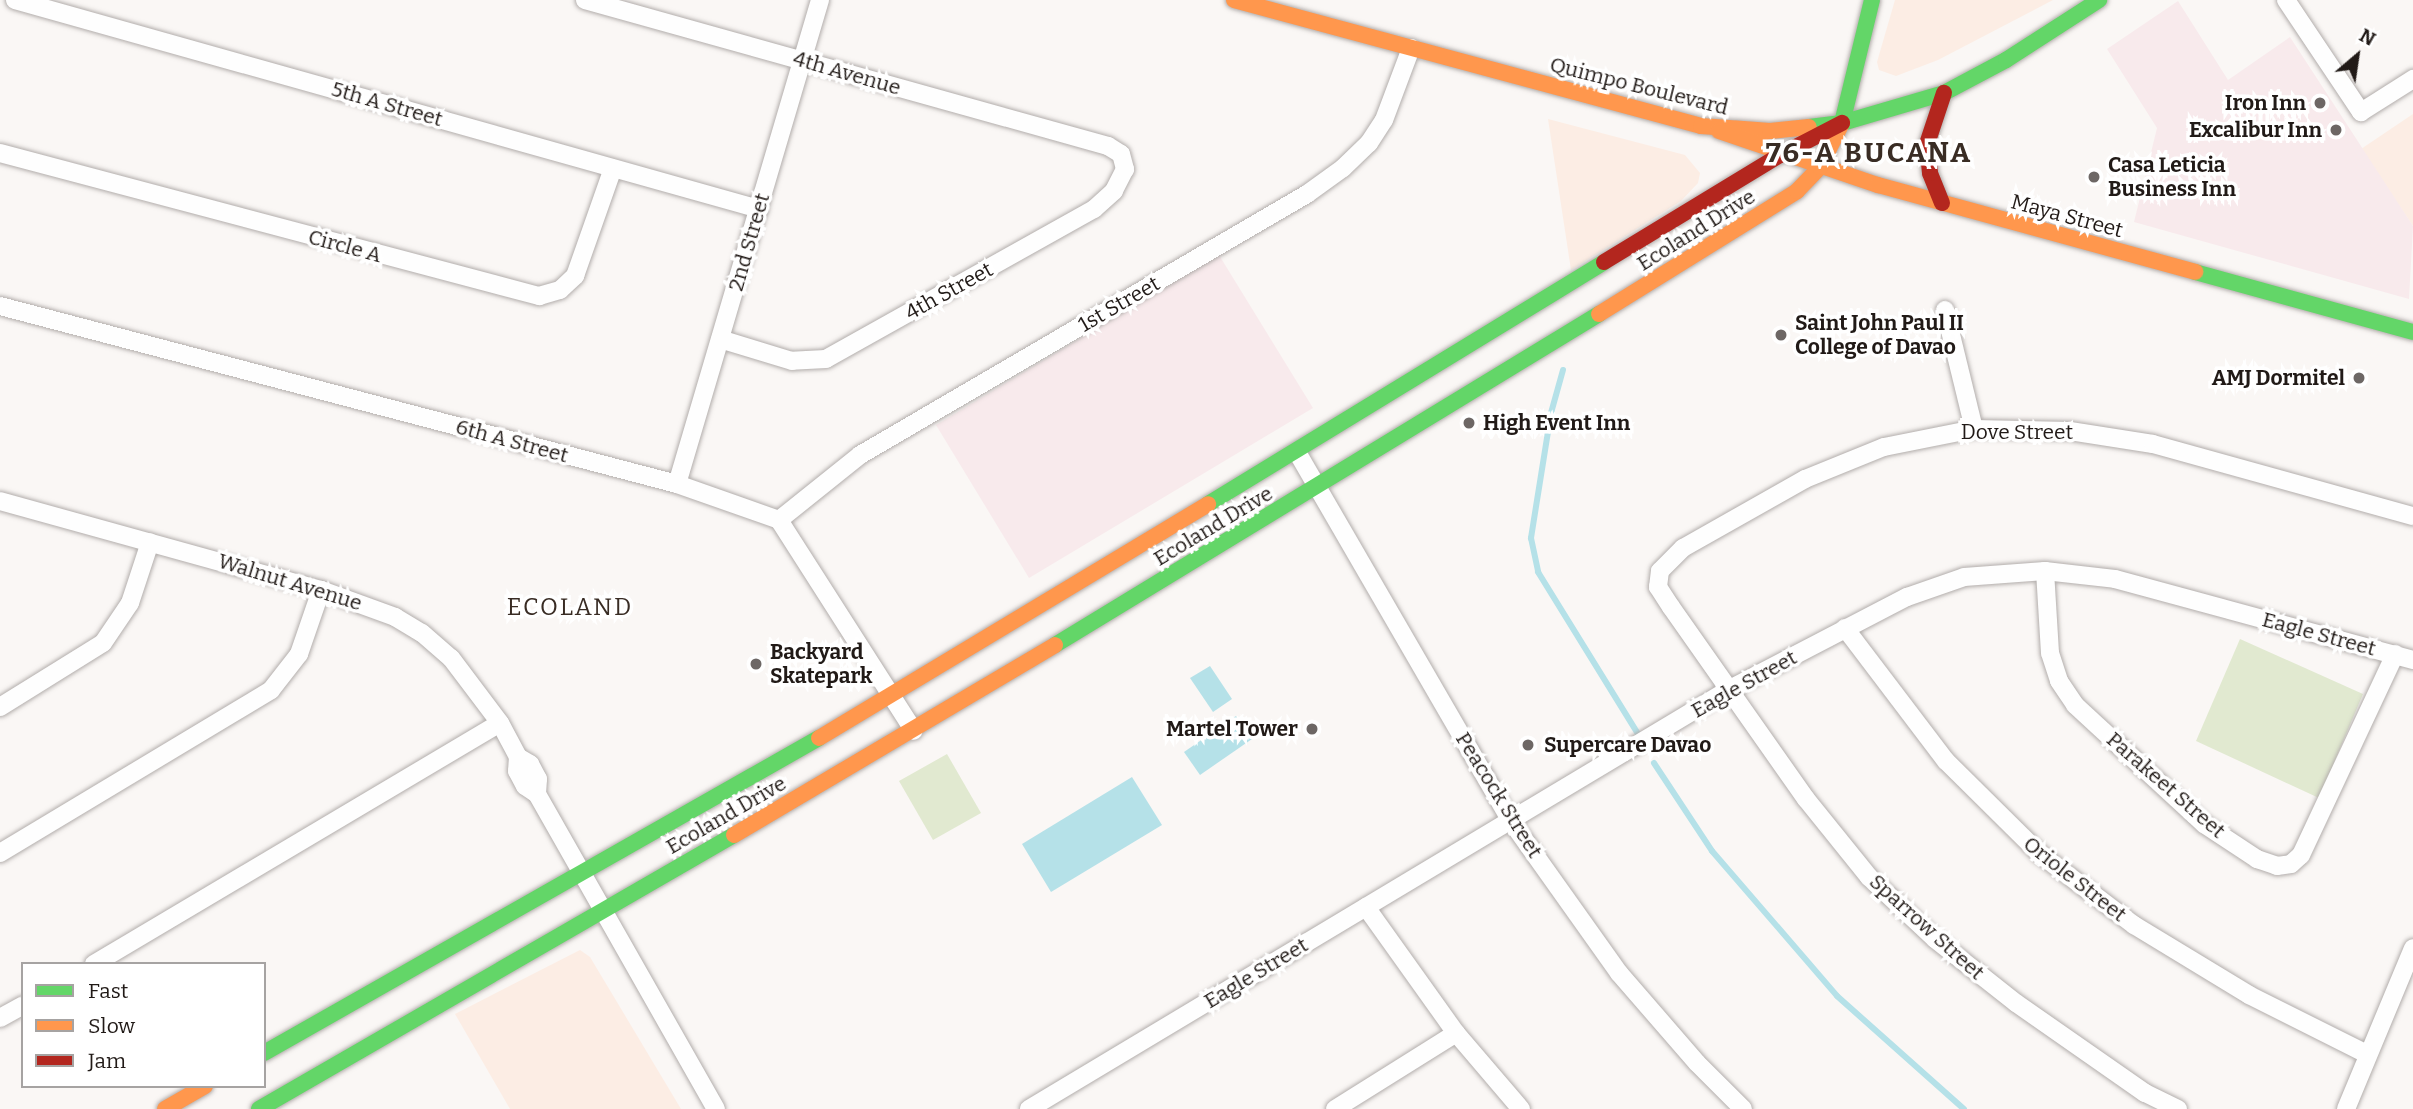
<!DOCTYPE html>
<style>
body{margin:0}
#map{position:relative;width:2413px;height:1109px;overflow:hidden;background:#faf7f5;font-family:Bitter,serif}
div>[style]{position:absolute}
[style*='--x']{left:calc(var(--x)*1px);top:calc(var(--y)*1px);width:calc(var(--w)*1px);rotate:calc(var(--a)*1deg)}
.built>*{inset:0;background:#fcede4}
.industrial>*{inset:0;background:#f8eaec}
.green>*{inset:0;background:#e1e9d0}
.water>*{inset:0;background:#b5e1e8}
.stream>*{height:6px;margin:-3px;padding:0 3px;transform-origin:3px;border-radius:3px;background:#b5e1e8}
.roads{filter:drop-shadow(0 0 2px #b2adab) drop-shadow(0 0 2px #b2adab)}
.street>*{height:18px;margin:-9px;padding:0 9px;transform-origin:9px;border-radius:9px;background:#fefefe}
.fast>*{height:16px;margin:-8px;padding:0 8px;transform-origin:8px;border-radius:8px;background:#63d668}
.slow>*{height:16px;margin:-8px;padding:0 8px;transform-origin:8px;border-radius:8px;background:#ff974d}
.jam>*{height:16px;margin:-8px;padding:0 8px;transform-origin:8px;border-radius:8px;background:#b3261e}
.dots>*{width:19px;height:19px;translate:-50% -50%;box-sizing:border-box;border:4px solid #fff;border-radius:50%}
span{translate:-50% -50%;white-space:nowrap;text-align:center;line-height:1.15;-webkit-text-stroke:7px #fff;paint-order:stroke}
.street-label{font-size:21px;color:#211a17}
.poi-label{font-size:21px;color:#211a17;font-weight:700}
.right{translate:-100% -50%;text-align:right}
.left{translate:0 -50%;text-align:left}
.quarter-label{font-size:24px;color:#392c24;letter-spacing:2px}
.district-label{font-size:28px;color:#392c24;font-weight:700;letter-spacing:2px}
.legend{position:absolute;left:21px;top:962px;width:245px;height:126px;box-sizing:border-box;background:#fff;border:2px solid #a6a3a2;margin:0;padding:9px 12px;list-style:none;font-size:21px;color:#211a17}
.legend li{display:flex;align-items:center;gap:14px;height:35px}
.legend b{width:35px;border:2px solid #a6a3a2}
.north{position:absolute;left:2322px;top:21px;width:70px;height:70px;-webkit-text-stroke:5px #fff;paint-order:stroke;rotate:29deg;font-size:19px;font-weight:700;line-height:28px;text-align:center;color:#211a17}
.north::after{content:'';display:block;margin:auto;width:24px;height:32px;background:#211a17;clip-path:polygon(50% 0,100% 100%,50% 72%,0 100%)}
</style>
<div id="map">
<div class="built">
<i style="clip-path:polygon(1895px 0,2053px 0,1938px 60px,1896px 76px,1879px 70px,1877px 62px)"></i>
<i style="clip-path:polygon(2413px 114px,2413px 226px,2361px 149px)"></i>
<i style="clip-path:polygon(1548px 119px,1685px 155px,1700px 173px,1698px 183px,1681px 201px,1571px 270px)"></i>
<i style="clip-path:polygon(580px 950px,590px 957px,681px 1109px,510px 1109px,455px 1014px)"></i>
</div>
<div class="industrial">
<i style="clip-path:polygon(2178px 1px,2228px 80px,2290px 37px,2413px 226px,2409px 299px,2134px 222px,2157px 128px,2107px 49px)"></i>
<i style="clip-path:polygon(1219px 255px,1313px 408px,1029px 578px,936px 425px)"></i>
</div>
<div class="green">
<i style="clip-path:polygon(2240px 639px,2363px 694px,2319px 798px,2196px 741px)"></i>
<i style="clip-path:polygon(947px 754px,981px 813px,933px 840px,899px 781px)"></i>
</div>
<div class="water">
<i style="clip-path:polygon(1210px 666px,1232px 699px,1213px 712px,1190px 678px)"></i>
<i style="clip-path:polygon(1236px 716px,1252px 739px,1200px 775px,1184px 752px)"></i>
<i style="clip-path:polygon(1132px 777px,1162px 825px,1051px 892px,1022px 844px)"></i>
</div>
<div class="stream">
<i style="--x:1563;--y:370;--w:45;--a:105.6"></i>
<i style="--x:1551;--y:413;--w:127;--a:99.1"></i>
<i style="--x:1531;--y:538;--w:35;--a:78"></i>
<i style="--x:1538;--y:572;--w:190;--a:58.3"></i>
<i style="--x:1654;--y:763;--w:105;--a:56.6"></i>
<i style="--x:1712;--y:851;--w:191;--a:49.2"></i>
<i style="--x:1837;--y:996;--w:170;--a:41.7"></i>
</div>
<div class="roads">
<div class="street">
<i style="--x:15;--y:0;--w:773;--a:15.69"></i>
<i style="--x:585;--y:0;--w:543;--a:15.6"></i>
<i style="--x:1108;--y:146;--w:15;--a:32"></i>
<i style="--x:1121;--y:154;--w:16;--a:75"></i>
<i style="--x:1125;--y:169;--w:25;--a:117"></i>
<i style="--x:1114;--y:191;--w:27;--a:138"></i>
<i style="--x:1094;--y:209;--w:307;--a:150.8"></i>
<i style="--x:826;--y:359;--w:34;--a:177"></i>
<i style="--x:792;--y:361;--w:75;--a:-163"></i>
<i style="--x:2286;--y:0;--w:135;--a:56.2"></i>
<i style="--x:2361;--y:112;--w:62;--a:-32.4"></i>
<i style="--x:0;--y:153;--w:558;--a:14.86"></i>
<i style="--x:539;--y:296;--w:22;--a:-16"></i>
<i style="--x:560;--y:290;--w:21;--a:-43"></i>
<i style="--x:575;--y:276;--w:114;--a:-70.6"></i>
<i style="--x:0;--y:306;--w:700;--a:14.73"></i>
<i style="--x:677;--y:484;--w:108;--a:19.4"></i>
<i style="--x:779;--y:520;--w:250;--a:57.4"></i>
<i style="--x:1945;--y:310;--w:122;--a:76.3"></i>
<i style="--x:1297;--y:452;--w:427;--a:59.9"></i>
<i style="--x:1511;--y:821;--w:186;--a:54.6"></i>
<i style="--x:1619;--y:973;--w:119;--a:49.1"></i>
<i style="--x:1697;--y:1063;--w:65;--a:45"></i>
<i style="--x:677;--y:484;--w:505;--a:-73.54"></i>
<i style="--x:0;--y:501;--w:333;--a:15.5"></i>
<i style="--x:321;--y:590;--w:79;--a:20"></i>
<i style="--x:395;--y:617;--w:31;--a:31"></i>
<i style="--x:422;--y:633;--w:38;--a:41"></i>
<i style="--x:451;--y:658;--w:81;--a:53"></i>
<i style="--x:500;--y:723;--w:38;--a:62"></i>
<i style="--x:518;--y:757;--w:14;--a:94"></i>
<i style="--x:517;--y:771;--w:17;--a:62"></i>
<i style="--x:525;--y:786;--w:14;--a:34"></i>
<i style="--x:537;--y:794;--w:362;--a:60.4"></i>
<i style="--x:779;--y:520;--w:104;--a:-38.7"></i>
<i style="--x:860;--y:455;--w:518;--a:-30.28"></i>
<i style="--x:1307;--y:194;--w:44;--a:-35.8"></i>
<i style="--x:1343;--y:168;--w:36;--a:-44"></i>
<i style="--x:1369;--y:143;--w:27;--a:-57"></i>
<i style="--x:1384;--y:120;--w:77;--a:-69.4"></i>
<i style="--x:2045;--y:571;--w:82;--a:86.5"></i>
<i style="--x:2050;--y:653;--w:29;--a:72"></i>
<i style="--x:2059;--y:681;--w:29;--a:56"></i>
<i style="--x:2075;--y:705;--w:176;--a:42.7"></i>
<i style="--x:2204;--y:824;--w:64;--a:33.4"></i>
<i style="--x:2257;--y:859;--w:21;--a:19"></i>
<i style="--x:2277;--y:866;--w:14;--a:-8"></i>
<i style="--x:2291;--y:864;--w:13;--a:-42"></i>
<i style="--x:2301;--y:855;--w:222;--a:-64.9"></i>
<i style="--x:1845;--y:628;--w:167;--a:52.8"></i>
<i style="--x:1946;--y:761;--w:132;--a:44.7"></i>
<i style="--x:2040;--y:854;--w:118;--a:37.1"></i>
<i style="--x:2134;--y:925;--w:135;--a:31.3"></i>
<i style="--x:2249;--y:995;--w:132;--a:26.6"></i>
<i style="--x:0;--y:707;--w:121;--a:-31.9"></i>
<i style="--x:103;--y:643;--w:48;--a:-56"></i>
<i style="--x:130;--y:603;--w:64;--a:-71.8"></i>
<i style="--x:518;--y:757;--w:14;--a:30"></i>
<i style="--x:530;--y:764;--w:17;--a:62"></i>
<i style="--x:538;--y:779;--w:15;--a:94"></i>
<i style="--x:0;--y:853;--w:316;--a:-31"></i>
<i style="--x:271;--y:690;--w:46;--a:-52.1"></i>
<i style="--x:299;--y:654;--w:68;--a:-71"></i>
<i style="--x:1366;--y:907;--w:155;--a:54.5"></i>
<i style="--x:1456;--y:1033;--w:100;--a:49.5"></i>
<i style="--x:94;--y:964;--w:472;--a:-30.7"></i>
<i style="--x:0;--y:1018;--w:26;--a:-29"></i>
<i style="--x:1029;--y:1109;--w:815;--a:-30.94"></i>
<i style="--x:1728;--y:690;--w:202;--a:-27.5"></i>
<i style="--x:1907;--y:597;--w:60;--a:-19.3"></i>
<i style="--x:1964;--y:577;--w:81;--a:-4.2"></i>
<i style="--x:2045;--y:571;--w:70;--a:6.5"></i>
<i style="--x:2115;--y:579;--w:309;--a:15.2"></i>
<i style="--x:1335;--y:1109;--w:143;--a:-32.1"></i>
<i style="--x:2178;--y:1109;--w:37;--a:-154"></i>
<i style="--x:2145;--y:1093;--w:157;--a:-145.1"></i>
<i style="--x:2016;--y:1003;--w:103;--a:-141.7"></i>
<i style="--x:1935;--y:939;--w:91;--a:-136.8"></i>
<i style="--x:1869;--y:877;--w:100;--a:-128.9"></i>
<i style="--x:1806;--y:799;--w:235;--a:-125.1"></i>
<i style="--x:1671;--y:607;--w:24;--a:-123"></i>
<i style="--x:1658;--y:587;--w:16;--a:-83"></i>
<i style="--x:1660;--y:571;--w:33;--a:-45"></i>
<i style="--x:1683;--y:548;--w:140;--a:-29.5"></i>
<i style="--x:1805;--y:479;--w:85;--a:-22.1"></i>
<i style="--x:1884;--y:447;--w:92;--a:-11.3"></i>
<i style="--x:1974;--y:429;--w:96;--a:1.2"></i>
<i style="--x:2070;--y:431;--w:84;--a:8.9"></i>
<i style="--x:2153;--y:444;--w:270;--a:15.5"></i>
<i style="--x:2346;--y:1109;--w:174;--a:-67.4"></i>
</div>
<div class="fast">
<i style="--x:1842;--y:123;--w:127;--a:-76.3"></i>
<i style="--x:1809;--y:127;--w:33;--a:-7"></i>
<i style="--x:1842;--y:123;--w:106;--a:-16.4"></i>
<i style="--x:1944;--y:93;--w:70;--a:-28"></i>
<i style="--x:2006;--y:60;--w:111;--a:-32.8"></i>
<i style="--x:2195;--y:272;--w:226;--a:15.4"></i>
<i style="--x:1208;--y:504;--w:464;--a:-31.4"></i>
<i style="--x:1055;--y:645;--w:637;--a:-31.32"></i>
<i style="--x:264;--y:1053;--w:638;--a:-29.58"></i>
<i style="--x:259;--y:1109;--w:548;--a:-29.98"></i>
</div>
<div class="slow">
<i style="--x:1234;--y:0;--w:484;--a:15.1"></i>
<i style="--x:1701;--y:126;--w:69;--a:4.1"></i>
<i style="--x:1770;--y:131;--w:39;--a:-6"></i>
<i style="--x:1719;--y:131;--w:168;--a:18.8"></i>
<i style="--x:1878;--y:185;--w:329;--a:15.3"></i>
<i style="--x:1599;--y:314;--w:233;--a:-31.8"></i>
<i style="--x:1797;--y:191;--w:33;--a:-46"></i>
<i style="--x:1820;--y:167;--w:49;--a:-63.4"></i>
<i style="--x:819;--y:738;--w:454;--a:-31"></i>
<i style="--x:734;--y:835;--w:373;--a:-30.6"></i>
<i style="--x:165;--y:1109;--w:46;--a:-29.9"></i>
</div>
<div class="jam">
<i style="--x:1942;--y:203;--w:32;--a:-112"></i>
<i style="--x:1930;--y:173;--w:29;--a:-96"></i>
<i style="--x:1927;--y:144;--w:54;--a:-71.6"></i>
<i style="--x:1604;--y:262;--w:206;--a:-31.3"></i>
<i style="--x:1780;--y:155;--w:70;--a:-27.3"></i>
</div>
</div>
<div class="dots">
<i style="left:2320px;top:103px;background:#6d6765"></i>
<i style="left:2336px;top:130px;background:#6d6765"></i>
<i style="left:2094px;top:177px;background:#6d6765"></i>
<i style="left:1781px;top:335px;background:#6d6765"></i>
<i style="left:2359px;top:378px;background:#6d6765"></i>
<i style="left:1469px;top:423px;background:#6d6765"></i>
<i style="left:756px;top:664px;background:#6d6765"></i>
<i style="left:1312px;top:729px;background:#6d6765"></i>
<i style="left:1528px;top:745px;background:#6d6765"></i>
</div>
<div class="street-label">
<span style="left:847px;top:73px;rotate:16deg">4th Avenue</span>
<span style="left:1639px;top:86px;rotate:14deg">Quimpo Boulevard</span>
<span style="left:387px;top:104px;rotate:16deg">5th A Street</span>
<span style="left:2067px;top:216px;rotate:15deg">Maya Street</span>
<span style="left:1696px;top:230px;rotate:-32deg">Ecoland Drive</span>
<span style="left:749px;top:242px;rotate:-74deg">2nd Street</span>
<span style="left:345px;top:246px;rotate:15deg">Circle A</span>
<span style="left:949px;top:291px;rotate:-29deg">4th Street</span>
<span style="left:1119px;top:304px;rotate:-30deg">1st Street</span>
<span style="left:2017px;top:432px">Dove Street</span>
<span style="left:512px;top:441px;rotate:15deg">6th A Street</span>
<span style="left:1213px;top:526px;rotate:-31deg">Ecoland Drive</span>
<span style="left:290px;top:582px;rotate:17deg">Walnut Avenue</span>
<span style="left:2319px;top:634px;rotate:15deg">Eagle Street</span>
<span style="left:1744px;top:684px;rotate:-29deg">Eagle Street</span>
<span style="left:2166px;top:785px;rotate:41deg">Parakeet Street</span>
<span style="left:1499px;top:795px;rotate:58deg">Peacock Street</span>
<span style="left:726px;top:815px;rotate:-30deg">Ecoland Drive</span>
<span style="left:2075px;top:879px;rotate:38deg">Oriole Street</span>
<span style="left:1927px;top:927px;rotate:42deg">Sparrow Street</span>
<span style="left:1256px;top:973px;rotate:-31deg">Eagle Street</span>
</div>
<div class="poi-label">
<span class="right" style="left:2306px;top:103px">Iron Inn</span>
<span class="right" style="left:2322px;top:130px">Excalibur Inn</span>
<span class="left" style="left:2108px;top:177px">Casa Leticia<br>Business Inn</span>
<span class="left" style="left:1795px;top:335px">Saint John Paul II<br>College of Davao</span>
<span class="right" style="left:2345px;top:378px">AMJ Dormitel</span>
<span class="left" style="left:1483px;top:423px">High Event Inn</span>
<span class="left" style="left:770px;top:664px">Backyard<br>Skatepark</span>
<span class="right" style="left:1298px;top:729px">Martel Tower</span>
<span class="left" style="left:1544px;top:745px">Supercare Davao</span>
</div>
<div class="quarter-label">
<span style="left:570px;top:608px">ECOLAND</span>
</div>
<div class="district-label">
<span style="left:1869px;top:153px">76-A BUCANA</span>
</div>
<ul class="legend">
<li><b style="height:9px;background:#63d668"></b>Fast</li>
<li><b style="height:9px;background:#ff974d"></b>Slow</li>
<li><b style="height:9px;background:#b3261e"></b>Jam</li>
</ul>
<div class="north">N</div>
</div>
